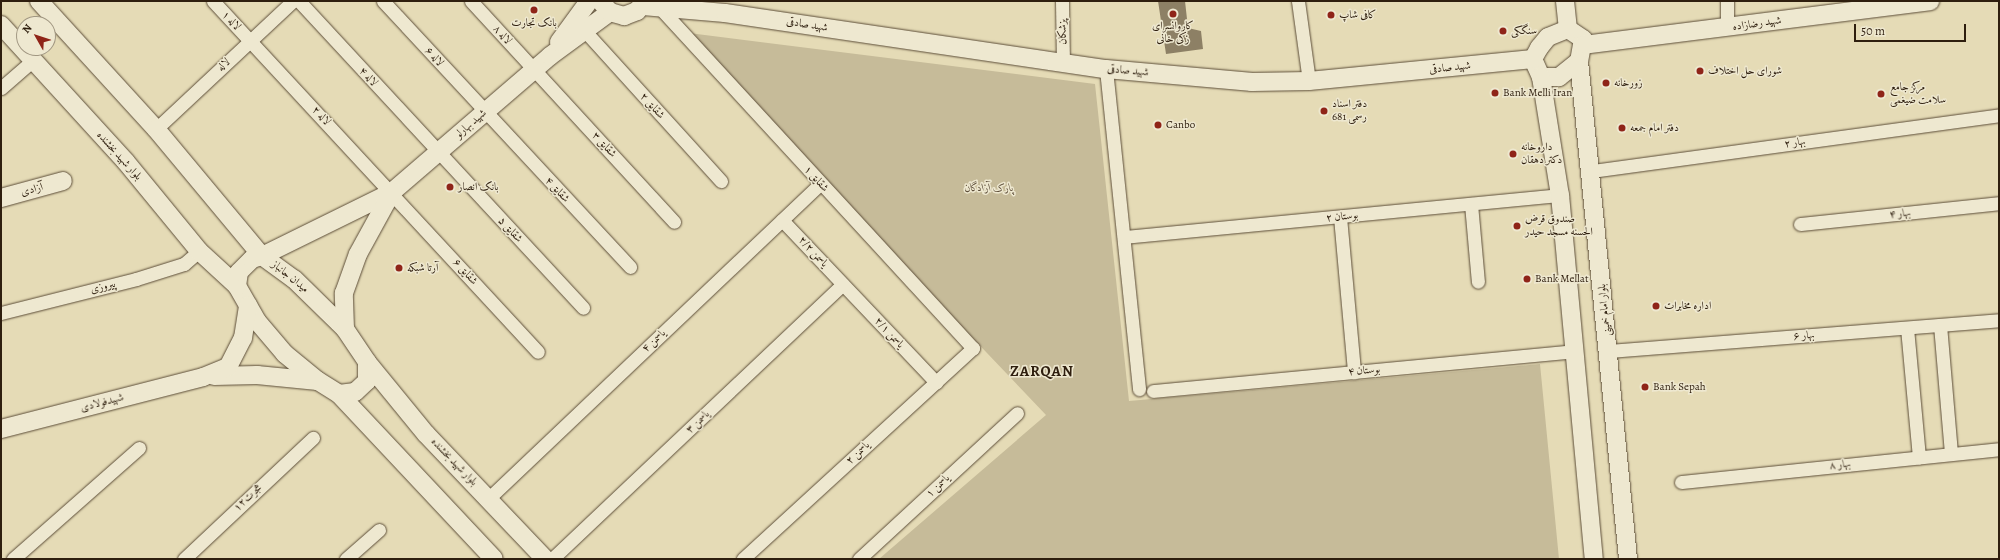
<!DOCTYPE html>
<meta charset="utf-8">
<style>
body{margin:0}
#map{position:relative;width:2000px;height:560px;overflow:hidden;background:#e5dbb6;font-family:Alegreya,Amiri,serif}
div>[style]{position:absolute}
[style*='--x']{left:calc(var(--x)*1px);top:calc(var(--y)*1px);width:calc(var(--w)*1px);rotate:calc(var(--a)*1deg)}
.green>*{inset:0;background:#c6bb99}
.building>*{inset:0;background:#8d8065}
.roads{filter:drop-shadow(0 0 1px #5c4d38) drop-shadow(0 0 1px #5c4d38)}
.street>*{height:13px;margin:-6.5px;padding:0 6.5px;transform-origin:6.5px;border-radius:6.5px;background:#eee8d0}
.secondary>*{height:18px;margin:-9px;padding:0 9px;transform-origin:9px;border-radius:9px;background:#eee8d0}
.dots>*{width:11px;height:11px;translate:-50% -50%;box-sizing:border-box;border:2px solid #eee8d0;border-radius:50%}
span{translate:-50% -50%;white-space:nowrap;text-align:center;line-height:1.15;-webkit-text-stroke:3px #eee8d0;paint-order:stroke}
.poi-label{font-size:11px;color:#2e1e0e}
.left{translate:0 -50%;text-align:left}
.street-label{font-size:11px;color:#2e1e0e}
.park-label{font-size:11px;color:#5c4d38;font-style:italic}
.district-label{font-size:15px;color:#2e1e0e;font-weight:700;letter-spacing:1px}
.frame{position:absolute;inset:0;border:2px solid #2e1e0e;pointer-events:none}
.north{position:absolute;left:16px;top:16px;width:40px;height:40px;box-sizing:border-box;background:#eee8d0;border:1px solid #a19782;border-radius:50%;rotate:309deg;font-size:11px;font-weight:700;line-height:16px;text-align:center;color:#2e1e0e}
.north::after{content:'';display:block;margin:auto;width:14px;height:18px;background:#8f2418;clip-path:polygon(50% 0,100% 100%,50% 72%,0 100%)}
.scale{position:absolute;left:1854px;top:24px;width:112px;height:18px;box-sizing:border-box;border:2px solid #2e1e0e;border-top:0;padding-left:5px;font-size:12px;line-height:14px;white-space:nowrap;color:#2e1e0e;-webkit-text-stroke:3px #eee8d0;paint-order:stroke}
</style>
<div id="map">
<div class="green">
<i style="clip-path:polygon(681px 32px,1095px 84px,1129px 401px,1540px 364px,1559px 559px,879px 559px,1046px 415px)"></i>
</div>
<div class="building">
<i style="clip-path:polygon(1158px 1px,1185px 1px,1188px 28px,1201px 31px,1203px 49px,1166px 54px)"></i>
</div>
<div class="roads">
<div class="street">
<i style="--x:213;--y:1;--w:478;--a:47.2"></i>
<i style="--x:299;--y:1;--w:418;--a:47.2"></i>
<i style="--x:383;--y:1;--w:363;--a:47.1"></i>
<i style="--x:471;--y:1;--w:300;--a:47.4"></i>
<i style="--x:1062;--y:1;--w:63;--a:89.1"></i>
<i style="--x:1298;--y:1;--w:81;--a:82.2"></i>
<i style="--x:1727;--y:1;--w:27;--a:90"></i>
<i style="--x:661;--y:9;--w:461;--a:47.4"></i>
<i style="--x:973;--y:348;--w:312;--a:137.5"></i>
<i style="--x:584;--y:30;--w:204;--a:47.8"></i>
<i style="--x:1106;--y:69;--w:322;--a:84.1"></i>
<i style="--x:1;--y:88;--w:41;--a:-41.1"></i>
<i style="--x:156;--y:129;--w:187;--a:-43.1"></i>
<i style="--x:1592;--y:171;--w:411;--a:-7.8"></i>
<i style="--x:1471;--y:204;--w:78;--a:84.9"></i>
<i style="--x:1340;--y:217;--w:156;--a:84.8"></i>
<i style="--x:782;--y:220;--w:224;--a:46.5"></i>
<i style="--x:1800;--y:224;--w:200;--a:-6"></i>
<i style="--x:1124;--y:237;--w:438;--a:-5.5"></i>
<i style="--x:1;--y:313;--w:139;--a:-14.1"></i>
<i style="--x:136;--y:279;--w:50;--a:-17.4"></i>
<i style="--x:184;--y:264;--w:20;--a:-41"></i>
<i style="--x:1940;--y:325;--w:129;--a:85.1"></i>
<i style="--x:1907;--y:328;--w:130;--a:84.7"></i>
<i style="--x:1609;--y:351;--w:391;--a:-4.5"></i>
<i style="--x:1153;--y:391;--w:424;--a:-5.4"></i>
<i style="--x:1681;--y:482;--w:320;--a:-5.9"></i>
<i style="--x:489;--y:498;--w:456;--a:-43.5"></i>
<i style="--x:13;--y:559;--w:168;--a:-41.4"></i>
<i style="--x:184;--y:559;--w:177;--a:-43.2"></i>
<i style="--x:346;--y:559;--w:44;--a:-41.3"></i>
<i style="--x:552;--y:559;--w:400;--a:-43.4"></i>
<i style="--x:859;--y:559;--w:215;--a:-42.7"></i>
</div>
<div class="secondary">
<i style="--x:39;--y:1;--w:173;--a:47.6"></i>
<i style="--x:156;--y:129;--w:165;--a:50.2"></i>
<i style="--x:262;--y:256;--w:145;--a:-26.2"></i>
<i style="--x:392;--y:192;--w:208;--a:-40.7"></i>
<i style="--x:550;--y:56;--w:74;--a:-36.3"></i>
<i style="--x:1565;--y:1;--w:28;--a:84"></i>
<i style="--x:602;--y:3;--w:12;--a:48"></i>
<i style="--x:610;--y:12;--w:15;--a:16"></i>
<i style="--x:624;--y:16;--w:14;--a:-21"></i>
<i style="--x:637;--y:11;--w:13;--a:-51"></i>
<i style="--x:643;--y:6;--w:82;--a:4.9"></i>
<i style="--x:725;--y:13;--w:385;--a:8.4"></i>
<i style="--x:1106;--y:69;--w:147;--a:5.1"></i>
<i style="--x:1252;--y:82;--w:57;--a:-1"></i>
<i style="--x:1309;--y:81;--w:225;--a:-5.6"></i>
<i style="--x:1;--y:25;--w:185;--a:47.6"></i>
<i style="--x:126;--y:162;--w:115;--a:50.6"></i>
<i style="--x:199;--y:251;--w:52;--a:42.6"></i>
<i style="--x:1568;--y:29;--w:18;--a:34"></i>
<i style="--x:1583;--y:39;--w:22;--a:100"></i>
<i style="--x:1579;--y:61;--w:26;--a:141"></i>
<i style="--x:1559;--y:77;--w:18;--a:180"></i>
<i style="--x:1541;--y:77;--w:20;--a:-114"></i>
<i style="--x:1533;--y:59;--w:13;--a:-61"></i>
<i style="--x:1539;--y:48;--w:14;--a:-51"></i>
<i style="--x:1548;--y:37;--w:22;--a:-22"></i>
<i style="--x:559;--y:42;--w:51;--a:-53.8"></i>
<i style="--x:1583;--y:45;--w:350;--a:-7.2"></i>
<i style="--x:1579;--y:61;--w:500;--a:84.38"></i>
<i style="--x:1541;--y:77;--w:120;--a:80.9"></i>
<i style="--x:1560;--y:195;--w:366;--a:84.7"></i>
<i style="--x:1;--y:198;--w:64;--a:-15.3"></i>
<i style="--x:262;--y:256;--w:39;--a:36"></i>
<i style="--x:294;--y:279;--w:71;--a:44.4"></i>
<i style="--x:345;--y:329;--w:40;--a:56"></i>
<i style="--x:367;--y:362;--w:19;--a:90"></i>
<i style="--x:367;--y:381;--w:16;--a:137"></i>
<i style="--x:355;--y:392;--w:16;--a:173"></i>
<i style="--x:339;--y:394;--w:25;--a:-148"></i>
<i style="--x:318;--y:381;--w:43;--a:-140.7"></i>
<i style="--x:285;--y:354;--w:43;--a:-130.3"></i>
<i style="--x:257;--y:321;--w:40;--a:-119.7"></i>
<i style="--x:237;--y:286;--w:14;--a:-82"></i>
<i style="--x:239;--y:272;--w:18;--a:-45"></i>
<i style="--x:252;--y:259;--w:10;--a:-17"></i>
<i style="--x:345;--y:329;--w:36;--a:-92"></i>
<i style="--x:344;--y:293;--w:41;--a:-70.3"></i>
<i style="--x:358;--y:254;--w:71;--a:-61.3"></i>
<i style="--x:367;--y:362;--w:93;--a:50.7"></i>
<i style="--x:426;--y:434;--w:173;--a:46.4"></i>
<i style="--x:214;--y:376;--w:43;--a:-1.3"></i>
<i style="--x:257;--y:375;--w:61;--a:5.6"></i>
<i style="--x:339;--y:394;--w:226;--a:46.8"></i>
<i style="--x:1;--y:429;--w:209;--a:-14.4"></i>
<i style="--x:203;--y:377;--w:27;--a:-22"></i>
<i style="--x:228;--y:367;--w:33;--a:-63"></i>
<i style="--x:243;--y:338;--w:33;--a:-81"></i>
</div>
</div>
<div class="dots">
<i style="left:534px;top:10px;background:#8f2418"></i>
<i style="left:1173px;top:14px;background:#8f2418"></i>
<i style="left:1331px;top:15px;background:#8f2418"></i>
<i style="left:1503px;top:31px;background:#8f2418"></i>
<i style="left:1700px;top:71px;background:#8f2418"></i>
<i style="left:1606px;top:83px;background:#8f2418"></i>
<i style="left:1495px;top:93px;background:#8f2418"></i>
<i style="left:1881px;top:94px;background:#8f2418"></i>
<i style="left:1324px;top:111px;background:#8f2418"></i>
<i style="left:1158px;top:125px;background:#8f2418"></i>
<i style="left:1622px;top:128px;background:#8f2418"></i>
<i style="left:1513px;top:154px;background:#8f2418"></i>
<i style="left:450px;top:187px;background:#8f2418"></i>
<i style="left:1517px;top:226px;background:#8f2418"></i>
<i style="left:399px;top:268px;background:#8f2418"></i>
<i style="left:1527px;top:279px;background:#8f2418"></i>
<i style="left:1656px;top:306px;background:#8f2418"></i>
<i style="left:1645px;top:387px;background:#8f2418"></i>
</div>
<div class="poi-label">
<span class="left" style="left:1339px;top:15px">کافی شاپ</span>
<span style="left:534px;top:23px">بانک تجارت</span>
<span style="left:1173px;top:33px">کاروانسرای<br>زکی خانی</span>
<span class="left" style="left:1511px;top:31px">سنگکی</span>
<span class="left" style="left:1708px;top:71px">شورای حل اختلاف</span>
<span class="left" style="left:1614px;top:83px">زورخانه</span>
<span class="left" style="left:1890px;top:94px">مرکز جامع<br>سلامت ضیغمی</span>
<span class="left" style="left:1503px;top:93px">Bank Melli Iran</span>
<span class="left" style="left:1332px;top:111px">دفتر اسناد<br>رسمی 681</span>
<span class="left" style="left:1166px;top:125px">Canbo</span>
<span class="left" style="left:1630px;top:128px">دفتر امام جمعه</span>
<span class="left" style="left:1521px;top:154px">داروخانه<br>دکتر دهقان</span>
<span class="left" style="left:458px;top:187px">بانک انصار</span>
<span class="left" style="left:1525px;top:226px">صندوق قرض<br>الحسنه مسجد حیدر</span>
<span class="left" style="left:407px;top:268px">آرتا شبکه</span>
<span class="left" style="left:1535px;top:279px">Bank Mellat</span>
<span class="left" style="left:1664px;top:306px">اداره مخابرات</span>
<span class="left" style="left:1653px;top:387px">Bank Sepah</span>
</div>
<div class="street-label">
<span style="left:231px;top:21px;rotate:46deg">لاله ۱</span>
<span style="left:1757px;top:24px;rotate:-8deg">شهید رضازاده</span>
<span style="left:807px;top:25px;rotate:9deg">شهید صادقی</span>
<span style="left:1063px;top:32px;rotate:-91deg">پزشکان</span>
<span style="left:502px;top:35px;rotate:47deg">لاله ۸</span>
<span style="left:434px;top:57px;rotate:48deg">لاله ۶</span>
<span style="left:224px;top:65px;rotate:-43deg">لاله</span>
<span style="left:1450px;top:68px;rotate:-6deg">شهید صادقی</span>
<span style="left:1128px;top:71px;rotate:5deg">شهید صادقی</span>
<span style="left:368px;top:77px;rotate:47deg">لاله ۴</span>
<span style="left:652px;top:106px;rotate:48deg">شقایق ۲</span>
<span style="left:321px;top:116px;rotate:47deg">لاله ۲</span>
<span style="left:471px;top:124px;rotate:-41deg">شهید بهارلو</span>
<span style="left:1795px;top:143px;rotate:-8deg">بهار ۲</span>
<span style="left:604px;top:145px;rotate:47deg">شقایق ۳</span>
<span style="left:119px;top:156px;rotate:48deg">بلوار شهید بخشنده</span>
<span style="left:816px;top:179px;rotate:48deg">شقایق ۱</span>
<span style="left:32px;top:190px;rotate:-15deg">آزادی</span>
<span style="left:557px;top:190px;rotate:47deg">شقایق ۴</span>
<span style="left:1900px;top:214px;rotate:-6deg">بهار ۴</span>
<span style="left:1342px;top:217px;rotate:-6deg">بوستان ۲</span>
<span style="left:510px;top:230px;rotate:47deg">شقایق ۵</span>
<span style="left:813px;top:252px;rotate:47deg">یاسمن ۲/۲</span>
<span style="left:465px;top:272px;rotate:48deg">شقایق ۶</span>
<span style="left:290px;top:277px;rotate:39deg">میدان جانباز</span>
<span style="left:103px;top:287px;rotate:-14deg">پیروزی</span>
<span style="left:1605px;top:310px;rotate:-96deg">بلوار امام خمینی</span>
<span style="left:889px;top:333px;rotate:47deg">یاسمن ۲/۱</span>
<span style="left:1804px;top:336px;rotate:-4deg">بهار ۶</span>
<span style="left:654px;top:341px;rotate:-43deg">یاسمن ۴</span>
<span style="left:1364px;top:371px;rotate:-5deg">بوستان ۴</span>
<span style="left:102px;top:403px;rotate:-15deg">شهیدفولادی</span>
<span style="left:698px;top:422px;rotate:-43deg">یاسمن ۳</span>
<span style="left:858px;top:453px;rotate:-43deg">یاسمن ۲</span>
<span style="left:454px;top:462px;rotate:46deg">بلوار شهید بخشنده</span>
<span style="left:1840px;top:465px;rotate:-6deg">بهار ۸</span>
<span style="left:938px;top:486px;rotate:-43deg">یاسمن ۱</span>
<span style="left:248px;top:498px;rotate:-43deg">هجرت۱۲</span>
</div>
<div class="park-label">
<span style="left:989px;top:188px">پارک آزادگان</span>
</div>
<div class="district-label">
<span style="left:1042px;top:372px">ZARQAN</span>
</div>
<div class="frame"></div>
<div class="north">N</div>
<div class="scale">50 m</div>
</div>
